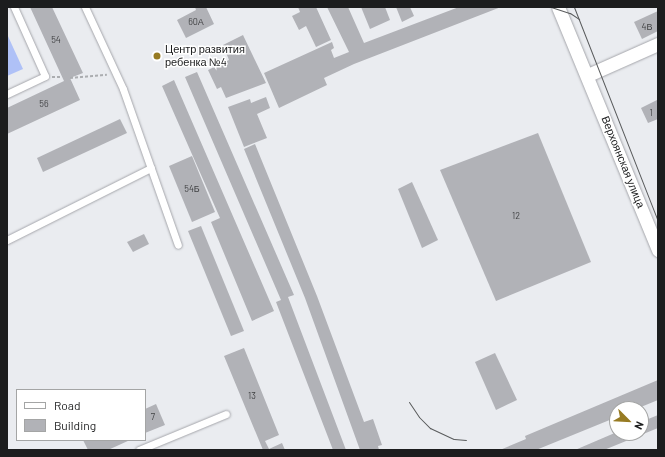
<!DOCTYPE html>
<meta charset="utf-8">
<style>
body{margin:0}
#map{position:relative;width:665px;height:457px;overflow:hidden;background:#eaecf0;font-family:Barlow,sans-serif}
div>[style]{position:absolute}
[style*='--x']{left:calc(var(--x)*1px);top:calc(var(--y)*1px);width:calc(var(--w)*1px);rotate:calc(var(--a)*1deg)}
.green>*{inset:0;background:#afc1f7}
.building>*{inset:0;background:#b1b2b7}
.path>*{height:2px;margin-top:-1px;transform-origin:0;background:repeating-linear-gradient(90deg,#abadb0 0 3px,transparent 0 5px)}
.roads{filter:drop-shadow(0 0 1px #a5a6ab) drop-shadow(0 0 1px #a5a6ab)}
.service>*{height:7px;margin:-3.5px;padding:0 3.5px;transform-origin:3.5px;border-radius:3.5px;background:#fff}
.minor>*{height:13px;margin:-6.5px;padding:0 6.5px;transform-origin:6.5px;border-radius:6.5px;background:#fff}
.tram>*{height:1px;margin:-0.5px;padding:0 0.5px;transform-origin:0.5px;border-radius:0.5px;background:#595b5c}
.dots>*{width:11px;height:11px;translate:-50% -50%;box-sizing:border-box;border:2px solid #fff;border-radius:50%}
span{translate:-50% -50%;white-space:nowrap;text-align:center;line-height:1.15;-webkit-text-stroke:3px #fff;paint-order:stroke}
.number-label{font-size:9px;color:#414244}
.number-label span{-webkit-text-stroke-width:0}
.poi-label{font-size:11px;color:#1c1d1e}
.left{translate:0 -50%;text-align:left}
.street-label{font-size:11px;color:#1c1d1e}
.frame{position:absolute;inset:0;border:8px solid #1c1d1e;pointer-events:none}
.legend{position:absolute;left:16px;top:389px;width:130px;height:52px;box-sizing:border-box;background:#fff;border:1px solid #a4a5a5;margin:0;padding:5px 7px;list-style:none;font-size:12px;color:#1c1d1e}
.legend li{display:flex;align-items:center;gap:8px;height:20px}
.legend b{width:20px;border:1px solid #a4a5a5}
.north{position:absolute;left:609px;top:401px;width:40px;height:40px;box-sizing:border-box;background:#fff;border:1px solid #a4a5a5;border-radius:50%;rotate:114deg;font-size:11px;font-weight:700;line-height:16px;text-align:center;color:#1c1d1e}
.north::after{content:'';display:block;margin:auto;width:14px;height:18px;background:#977b23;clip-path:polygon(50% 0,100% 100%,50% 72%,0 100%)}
</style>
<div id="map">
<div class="green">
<i style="clip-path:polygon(7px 34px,23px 69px,7px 76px)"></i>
</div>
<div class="building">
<i style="clip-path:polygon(30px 7px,52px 7px,83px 73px,70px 78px,80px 100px,7px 134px,7px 108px,64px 81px)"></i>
<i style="clip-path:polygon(195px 7px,206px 7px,214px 24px,186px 38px,177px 20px,196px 10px)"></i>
<i style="clip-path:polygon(298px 7px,316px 7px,331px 40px,316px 47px,306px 26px,299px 30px,292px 16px,300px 12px)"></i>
<i style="clip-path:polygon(327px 7px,348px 7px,364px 43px,459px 7px,501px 7px,354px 64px,324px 78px,327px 85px,279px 108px,264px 73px,332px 42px,334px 48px,331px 50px,334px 58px,349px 52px)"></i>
<i style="clip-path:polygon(361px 7px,385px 7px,390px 20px,370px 29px)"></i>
<i style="clip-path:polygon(396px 7px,410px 7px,414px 16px,402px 22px)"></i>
<i style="clip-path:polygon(658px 11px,658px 31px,642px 39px,634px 22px)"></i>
<i style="clip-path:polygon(243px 35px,266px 83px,226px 98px,221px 87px,217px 89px,208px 70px,229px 60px,223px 45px)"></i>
<i style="clip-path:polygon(197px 72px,294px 295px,288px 297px,346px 450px,333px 450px,276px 302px,281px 300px,185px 77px)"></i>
<i style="clip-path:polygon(174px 80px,274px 311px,252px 321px,211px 222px,220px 218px,162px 86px)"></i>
<i style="clip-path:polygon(266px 97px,270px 108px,257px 114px,267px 138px,244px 147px,228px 107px,250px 99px,251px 103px)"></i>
<i style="clip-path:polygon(657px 100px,658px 119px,648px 123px,641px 108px)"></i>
<i style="clip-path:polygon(120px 119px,127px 133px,43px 172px,37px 158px)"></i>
<i style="clip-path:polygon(538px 133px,591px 262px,496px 301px,440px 170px)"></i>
<i style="clip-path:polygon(255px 144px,317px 296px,364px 422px,373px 419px,382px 445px,378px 446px,379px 450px,360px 450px,305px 298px,244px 149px)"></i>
<i style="clip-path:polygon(192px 156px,215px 212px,192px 222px,169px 166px)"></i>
<i style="clip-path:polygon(412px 182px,438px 240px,422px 248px,398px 189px)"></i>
<i style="clip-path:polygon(201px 226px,244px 331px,231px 336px,188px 231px)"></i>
<i style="clip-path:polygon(144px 234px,149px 244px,133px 252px,127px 242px)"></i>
<i style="clip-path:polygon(244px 348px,279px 435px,265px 441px,269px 449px,282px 443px,285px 450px,263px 450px,224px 356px)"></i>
<i style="clip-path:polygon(495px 353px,517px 400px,496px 410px,475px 362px)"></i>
<i style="clip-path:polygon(658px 380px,658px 400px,636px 409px,617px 409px,617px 417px,536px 450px,500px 450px,526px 439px,525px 436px)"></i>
<i style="clip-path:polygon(156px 404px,165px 425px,145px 433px,145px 409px)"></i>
<i style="clip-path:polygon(658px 415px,658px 428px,604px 450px,575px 450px,617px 432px,641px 433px,641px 422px)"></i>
<i style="clip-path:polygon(83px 440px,130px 440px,108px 450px,88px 450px)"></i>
</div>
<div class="path">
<i style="--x:52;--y:77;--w:10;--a:0"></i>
<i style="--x:70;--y:78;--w:37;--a:-5"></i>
</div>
<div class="roads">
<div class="service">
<i style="--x:85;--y:7;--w:90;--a:65.1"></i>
<i style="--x:123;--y:89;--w:165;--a:70.6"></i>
<i style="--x:7;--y:94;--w:42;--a:-25.3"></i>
<i style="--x:45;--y:76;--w:76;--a:-114.2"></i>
<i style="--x:7;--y:240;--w:161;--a:-26.6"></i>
<i style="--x:139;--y:450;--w:94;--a:-22.5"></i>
</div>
<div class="minor">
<i style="--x:558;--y:7;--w:263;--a:67.6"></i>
<i style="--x:588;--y:75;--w:77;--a:-23.9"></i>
</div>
</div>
<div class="tram">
<i style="--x:534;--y:7;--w:6;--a:0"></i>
<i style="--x:551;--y:7;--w:20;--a:18"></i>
<i style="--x:570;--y:13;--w:11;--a:34"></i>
<i style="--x:574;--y:7;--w:230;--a:68.6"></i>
<i style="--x:409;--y:402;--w:18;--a:56"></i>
<i style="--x:419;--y:417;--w:16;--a:45"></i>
<i style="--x:430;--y:428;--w:26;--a:25"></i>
<i style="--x:454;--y:439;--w:12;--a:5"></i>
</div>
<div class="dots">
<i style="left:157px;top:56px;background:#977b23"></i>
</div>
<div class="number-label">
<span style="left:196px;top:22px">60А</span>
<span style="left:647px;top:27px">4В</span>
<span style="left:56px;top:40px">54</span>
<span style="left:44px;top:104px">56</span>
<span style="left:651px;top:113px">1</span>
<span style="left:192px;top:189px">54Б</span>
<span style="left:516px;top:216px">12</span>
<span style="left:252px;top:396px">13</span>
<span style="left:153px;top:417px">7</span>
</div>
<div class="poi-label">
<span class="left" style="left:165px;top:56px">Центр развития<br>ребенка №4</span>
</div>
<div class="street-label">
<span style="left:623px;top:162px;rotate:68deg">Верхоянская улица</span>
</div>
<div class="frame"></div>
<ul class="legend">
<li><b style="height:5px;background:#fff"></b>Road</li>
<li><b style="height:11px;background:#b1b2b7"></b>Building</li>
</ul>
<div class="north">N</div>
</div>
